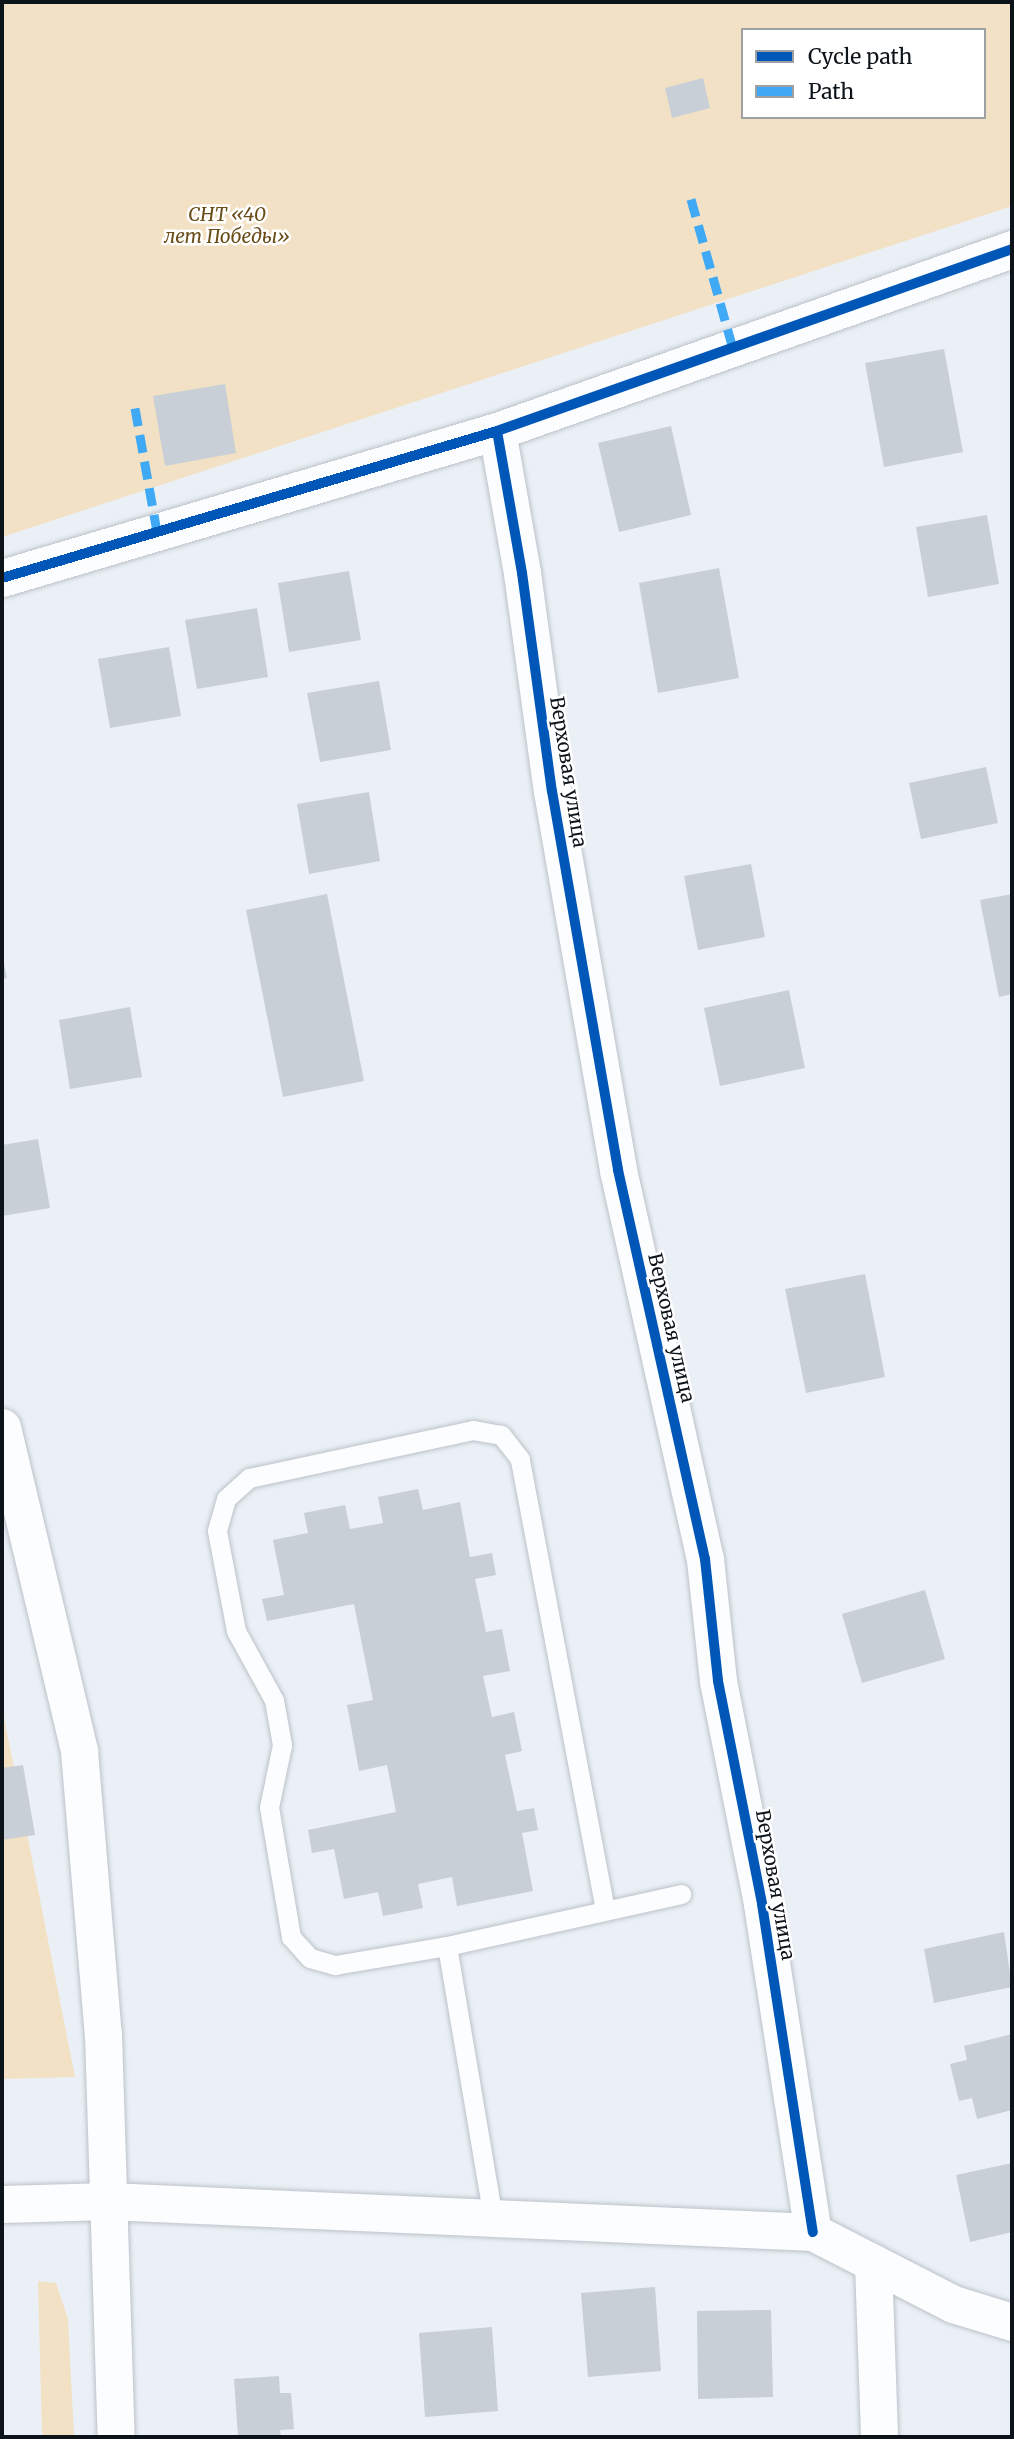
<!DOCTYPE html>
<meta charset="utf-8">
<style>
body{margin:0}
#map{position:relative;width:1014px;height:2439px;overflow:hidden;background:#eaf0f6;font-family:Merriweather,serif}
div>[style]{position:absolute}
[style*='--x']{left:calc(var(--x)*1px);top:calc(var(--y)*1px);width:calc(var(--w)*1px);rotate:calc(var(--a)*1deg)}
.green>*{inset:0;background:#f2e1c5}
.building>*{inset:0;background:#c9cfd6}
.roads{filter:drop-shadow(0 0 2px #bcc2c8) drop-shadow(0 0 2px #bcc2c8)}
.service>*{height:19px;margin:-9.5px;padding:0 9.5px;transform-origin:9.5px;border-radius:9.5px;background:#fcfdfe}
.minor>*{height:37px;margin:-18.5px;padding:0 18.5px;transform-origin:18.5px;border-radius:18.5px;background:#fcfdfe}
.quiet>*{height:9px;margin-top:-4.5px;transform-origin:0;background:repeating-linear-gradient(90deg,#3fa9f5 0 18px,transparent 0 27px)}
.cycleway>*{height:10px;margin:-5px;padding:0 5px;transform-origin:5px;border-radius:5px;background:#0057b8}
span{translate:-50% -50%;white-space:nowrap;text-align:center;line-height:1.15;-webkit-text-stroke:5px #fff;paint-order:stroke}
.park-label{font-size:19px;color:#694c17;font-style:italic}
.street-label{font-size:19px;color:#0c1319}
.frame{position:absolute;inset:0;border:4px solid #0c1319;pointer-events:none}
.legend{position:absolute;left:741px;top:28px;width:245px;height:91px;box-sizing:border-box;background:#fff;border:2px solid #9ea1a3;margin:0;padding:9px 12px;list-style:none;font-size:21px;color:#0c1319}
.legend li{display:flex;align-items:center;gap:14px;height:35px}
.legend b{width:35px;border:2px solid #9ea1a3}
</style>
<div id="map">
<div class="green">
<i style="clip-path:polygon(evenodd,2px 2px,1012px 2px,1012px 206px,2px 537px,2px 2px,743px 30px,984px 30px,984px 117px,743px 117px,743px 30px)"></i>
<i style="clip-path:polygon(2px 1707px,75px 2077px,2px 2079px)"></i>
<i style="clip-path:polygon(38px 2281px,56px 2283px,68px 2319px,74px 2437px,42px 2437px)"></i>
</div>
<div class="building">
<i style="clip-path:polygon(703px 78px,710px 108px,672px 118px,665px 88px)"></i>
<i style="clip-path:polygon(944px 349px,963px 452px,884px 467px,865px 363px)"></i>
<i style="clip-path:polygon(225px 384px,236px 453px,165px 466px,153px 396px)"></i>
<i style="clip-path:polygon(671px 426px,691px 515px,619px 532px,598px 443px)"></i>
<i style="clip-path:polygon(987px 515px,999px 584px,928px 597px,916px 527px)"></i>
<i style="clip-path:polygon(719px 568px,739px 678px,658px 693px,639px 583px)"></i>
<i style="clip-path:polygon(349px 571px,361px 640px,289px 652px,278px 583px)"></i>
<i style="clip-path:polygon(257px 608px,268px 677px,197px 689px,185px 620px)"></i>
<i style="clip-path:polygon(169px 647px,181px 716px,110px 728px,98px 659px)"></i>
<i style="clip-path:polygon(379px 681px,391px 750px,320px 762px,307px 693px)"></i>
<i style="clip-path:polygon(986px 767px,998px 823px,921px 839px,909px 783px)"></i>
<i style="clip-path:polygon(369px 792px,380px 861px,309px 874px,297px 804px)"></i>
<i style="clip-path:polygon(751px 864px,765px 937px,698px 950px,684px 876px)"></i>
<i style="clip-path:polygon(327px 894px,364px 1081px,283px 1097px,246px 910px)"></i>
<i style="clip-path:polygon(1012px 894px,1012px 994px,999px 997px,980px 900px)"></i>
<i style="clip-path:polygon(2px 954px,7px 978px,2px 979px)"></i>
<i style="clip-path:polygon(789px 990px,805px 1068px,720px 1086px,704px 1008px)"></i>
<i style="clip-path:polygon(130px 1007px,142px 1077px,70px 1089px,59px 1020px)"></i>
<i style="clip-path:polygon(38px 1139px,50px 1208px,2px 1216px,2px 1145px)"></i>
<i style="clip-path:polygon(865px 1274px,885px 1377px,806px 1393px,785px 1289px)"></i>
<i style="clip-path:polygon(418px 1489px,423px 1510px,460px 1502px,470px 1557px,492px 1553px,496px 1575px,475px 1579px,486px 1632px,502px 1629px,510px 1671px,483px 1676px,492px 1717px,514px 1712px,522px 1751px,505px 1755px,517px 1811px,534px 1808px,538px 1830px,522px 1833px,533px 1891px,457px 1906px,452px 1877px,418px 1884px,423px 1908px,383px 1916px,378px 1892px,344px 1899px,334px 1849px,312px 1853px,308px 1830px,396px 1812px,387px 1765px,359px 1771px,347px 1705px,373px 1700px,354px 1604px,267px 1621px,262px 1599px,284px 1595px,273px 1540px,308px 1533px,304px 1513px,345px 1505px,350px 1529px,383px 1523px,378px 1497px)"></i>
<i style="clip-path:polygon(925px 1590px,945px 1659px,862px 1683px,842px 1614px)"></i>
<i style="clip-path:polygon(23px 1765px,35px 1835px,2px 1840px,2px 1768px)"></i>
<i style="clip-path:polygon(1004px 1932px,1012px 1987px,934px 2003px,924px 1949px)"></i>
<i style="clip-path:polygon(1012px 2034px,1012px 2110px,977px 2119px,972px 2098px,959px 2101px,950px 2064px,967px 2060px,964px 2046px)"></i>
<i style="clip-path:polygon(1012px 2163px,1012px 2232px,970px 2242px,956px 2175px)"></i>
<i style="clip-path:polygon(655px 2287px,661px 2371px,588px 2377px,581px 2293px)"></i>
<i style="clip-path:polygon(771px 2310px,773px 2397px,698px 2399px,697px 2311px)"></i>
<i style="clip-path:polygon(492px 2327px,498px 2411px,425px 2417px,419px 2333px)"></i>
<i style="clip-path:polygon(279px 2376px,280px 2393px,291px 2393px,294px 2429px,280px 2430px,281px 2437px,238px 2437px,234px 2379px)"></i>
</div>
<div class="roads">
<div class="service">
<i style="--x:605;--y:1910;--w:459;--a:-100.7"></i>
<i style="--x:520;--y:1459;--w:31;--a:-128"></i>
<i style="--x:501;--y:1435;--w:28;--a:-170"></i>
<i style="--x:473;--y:1430;--w:229;--a:167.9"></i>
<i style="--x:249;--y:1478;--w:31;--a:138"></i>
<i style="--x:226;--y:1499;--w:33;--a:106"></i>
<i style="--x:217;--y:1531;--w:102;--a:79.2"></i>
<i style="--x:236;--y:1631;--w:79;--a:61.2"></i>
<i style="--x:274;--y:1700;--w:46;--a:79.9"></i>
<i style="--x:282;--y:1745;--w:63;--a:101.8"></i>
<i style="--x:269;--y:1807;--w:132;--a:80.4"></i>
<i style="--x:291;--y:1937;--w:28;--a:48"></i>
<i style="--x:310;--y:1958;--w:26;--a:16"></i>
<i style="--x:335;--y:1965;--w:114;--a:-9.6"></i>
<i style="--x:447;--y:1946;--w:240;--a:-12.5"></i>
<i style="--x:447;--y:1946;--w:276;--a:80.4"></i>
</div>
<div class="minor">
<i style="--x:497;--y:431;--w:144;--a:80"></i>
<i style="--x:522;--y:573;--w:220;--a:82.2"></i>
<i style="--x:552;--y:791;--w:385;--a:80.1"></i>
<i style="--x:618;--y:1170;--w:399;--a:77.4"></i>
<i style="--x:705;--y:1559;--w:123;--a:83.9"></i>
<i style="--x:718;--y:1681;--w:227;--a:78.8"></i>
<i style="--x:762;--y:1904;--w:332;--a:81.2"></i>
<i style="--x:2;--y:578;--w:516;--a:-16.54"></i>
<i style="--x:497;--y:431;--w:546;--a:-19.46"></i>
<i style="--x:2;--y:1427;--w:333;--a:76.6"></i>
<i style="--x:79;--y:1751;--w:284;--a:85.2"></i>
<i style="--x:103;--y:2034;--w:403;--a:88.2"></i>
<i style="--x:2;--y:2204;--w:106;--a:-1.6"></i>
<i style="--x:108;--y:2201;--w:706;--a:2.52"></i>
<i style="--x:813;--y:2232;--w:157;--a:27.2"></i>
<i style="--x:953;--y:2304;--w:62;--a:17"></i>
<i style="--x:873;--y:2263;--w:174;--a:88"></i>
</div>
</div>
<div class="quiet">
<i style="--x:691;--y:199;--w:155;--a:74.3"></i>
<i style="--x:135;--y:408;--w:126;--a:79.9"></i>
</div>
<div class="cycleway">
<i style="--x:497;--y:431;--w:144;--a:80"></i>
<i style="--x:522;--y:573;--w:220;--a:82.2"></i>
<i style="--x:552;--y:791;--w:385;--a:80.1"></i>
<i style="--x:618;--y:1170;--w:399;--a:77.4"></i>
<i style="--x:705;--y:1559;--w:123;--a:83.9"></i>
<i style="--x:718;--y:1681;--w:227;--a:78.8"></i>
<i style="--x:762;--y:1904;--w:332;--a:81.2"></i>
<i style="--x:2;--y:578;--w:516;--a:-16.54"></i>
<i style="--x:497;--y:431;--w:546;--a:-19.46"></i>
</div>
<div class="park-label">
<span style="left:227px;top:226px">СНТ «40<br>лет Победы»</span>
</div>
<div class="street-label">
<span style="left:568px;top:772px;rotate:81deg">Верховая улица</span>
<span style="left:671px;top:1328px;rotate:77deg">Верховая улица</span>
<span style="left:775px;top:1885px;rotate:80deg">Верховая улица</span>
</div>
<div class="frame"></div>
<ul class="legend">
<li><b style="height:9px;background:#0057b8"></b>Cycle path</li>
<li><b style="height:9px;background:#3fa9f5"></b>Path</li>
</ul>
</div>
